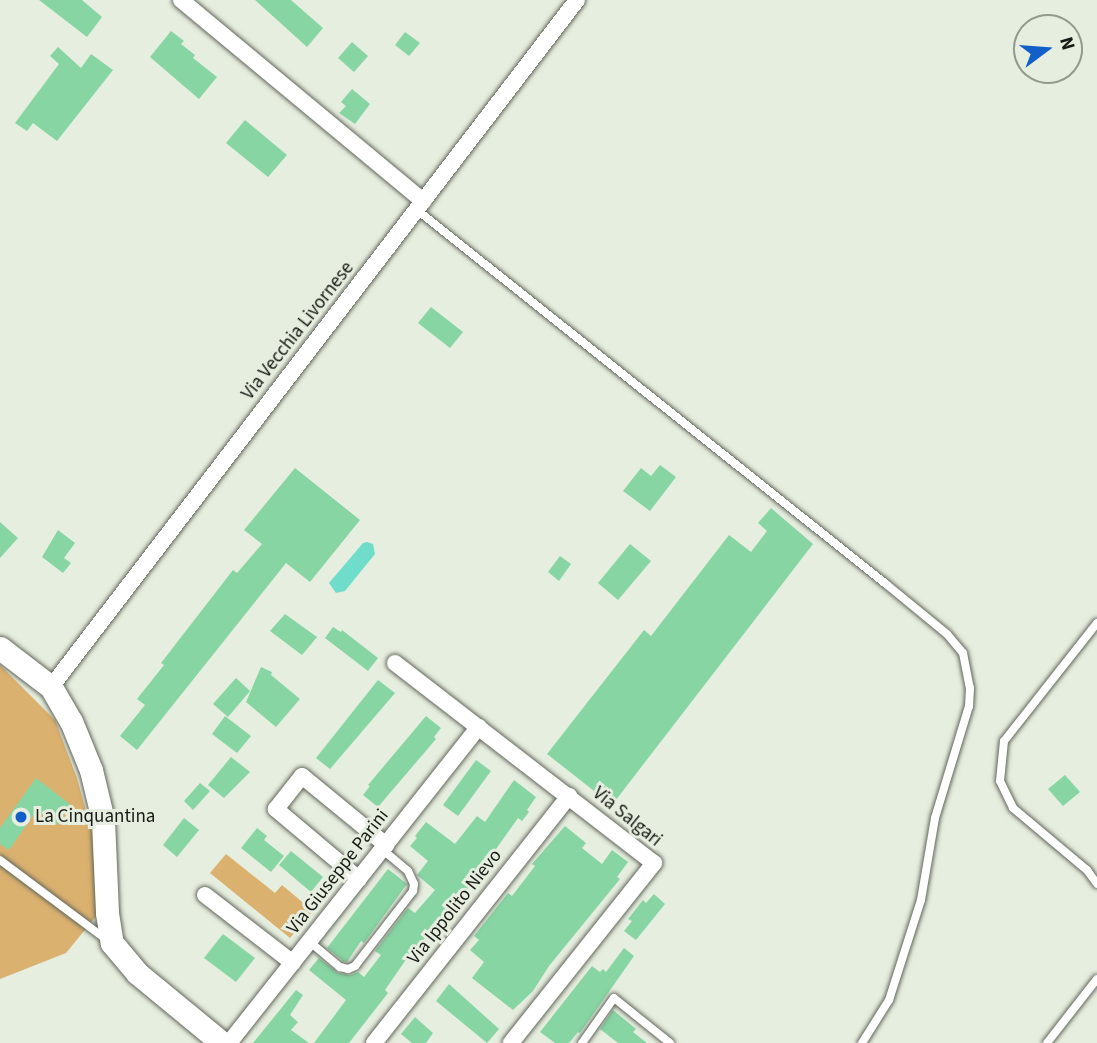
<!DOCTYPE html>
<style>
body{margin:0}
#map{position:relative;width:1097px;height:1043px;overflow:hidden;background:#e6eedf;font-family:"Source Sans 3",sans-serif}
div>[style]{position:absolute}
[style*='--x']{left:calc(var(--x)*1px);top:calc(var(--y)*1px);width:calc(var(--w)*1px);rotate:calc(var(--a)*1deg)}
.green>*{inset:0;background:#dbb170}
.water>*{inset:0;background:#6fddca}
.building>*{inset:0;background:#87d5a3}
.roads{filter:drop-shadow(0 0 2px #61675b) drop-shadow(0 0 2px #61675b)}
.lane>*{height:8px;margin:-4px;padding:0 4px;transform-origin:4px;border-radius:4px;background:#fff}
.street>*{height:16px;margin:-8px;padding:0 8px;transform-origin:8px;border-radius:8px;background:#fff}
.secondary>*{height:23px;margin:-11.5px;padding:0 11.5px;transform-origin:11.5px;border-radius:11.5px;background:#fff}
.dots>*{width:19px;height:19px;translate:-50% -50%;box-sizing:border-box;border:4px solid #e6eedf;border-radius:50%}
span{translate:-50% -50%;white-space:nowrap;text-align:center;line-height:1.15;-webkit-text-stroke:6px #e6eedf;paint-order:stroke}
.street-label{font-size:19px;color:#181a15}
.poi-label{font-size:19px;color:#181a15}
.left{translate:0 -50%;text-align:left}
.north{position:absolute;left:1013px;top:14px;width:70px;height:70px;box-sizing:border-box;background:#e6eedf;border:2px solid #94998e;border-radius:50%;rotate:74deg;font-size:19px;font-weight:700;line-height:28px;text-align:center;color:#181a15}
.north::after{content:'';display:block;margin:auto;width:24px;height:32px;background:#125fc9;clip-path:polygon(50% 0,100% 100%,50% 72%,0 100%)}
</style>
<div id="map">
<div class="green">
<i style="clip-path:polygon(0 665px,55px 720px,77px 778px,92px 833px,97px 915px,66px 953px,0 979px)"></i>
<i style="clip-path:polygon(226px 854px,275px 893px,282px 885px,313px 911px,290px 938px,210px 873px)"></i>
</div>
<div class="water">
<i style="clip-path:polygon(367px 542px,373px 544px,375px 554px,345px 591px,336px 593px,329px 583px,363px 543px)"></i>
</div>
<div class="building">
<i style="clip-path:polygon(39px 0,82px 0,102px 17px,87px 37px)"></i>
<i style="clip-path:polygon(255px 0,291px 0,323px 28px,307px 47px)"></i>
<i style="clip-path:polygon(171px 31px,184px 41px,181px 44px,195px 55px,193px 58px,217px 77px,199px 99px,150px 57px)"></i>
<i style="clip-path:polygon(405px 32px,420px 43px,409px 56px,395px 45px)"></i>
<i style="clip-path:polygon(352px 42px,368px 56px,354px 72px,338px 58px)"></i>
<i style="clip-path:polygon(58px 47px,81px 68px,91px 54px,113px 70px,57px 141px,33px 123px,27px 131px,15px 123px,59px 64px,50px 56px)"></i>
<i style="clip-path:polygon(352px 89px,370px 104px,355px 124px,339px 113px,346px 106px,341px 102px)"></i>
<i style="clip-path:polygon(245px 120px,287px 155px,268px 177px,226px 143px)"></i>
<i style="clip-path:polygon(431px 307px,463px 332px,450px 348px,418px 323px)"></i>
<i style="clip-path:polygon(660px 465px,676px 477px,650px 511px,623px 491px,641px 468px,651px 476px)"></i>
<i style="clip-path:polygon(295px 468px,360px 520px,310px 582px,286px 563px,137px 750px,120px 736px,145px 705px,137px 699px,164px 665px,161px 663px,233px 570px,237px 573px,262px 544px,244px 530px)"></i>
<i style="clip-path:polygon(771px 508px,813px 544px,612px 805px,547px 754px,644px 630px,651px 636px,729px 535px,751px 552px,767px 531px,758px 523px)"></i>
<i style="clip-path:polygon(0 522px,18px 538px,0 558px)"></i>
<i style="clip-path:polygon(58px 530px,75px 543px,64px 558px,71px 563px,63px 573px,42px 557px)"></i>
<i style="clip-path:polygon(630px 544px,651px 561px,618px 600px,598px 583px)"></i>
<i style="clip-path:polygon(560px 556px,571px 564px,559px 581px,548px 572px)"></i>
<i style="clip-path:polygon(285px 614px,317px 637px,302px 655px,270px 631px)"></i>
<i style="clip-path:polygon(333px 627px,341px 632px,342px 630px,378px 658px,368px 671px,325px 638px)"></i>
<i style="clip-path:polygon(261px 667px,272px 672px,271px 675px,300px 699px,276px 727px,246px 702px)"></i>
<i style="clip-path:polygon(236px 678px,250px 691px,228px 717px,213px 704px)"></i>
<i style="clip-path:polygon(378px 680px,395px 693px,330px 769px,316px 758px)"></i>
<i style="clip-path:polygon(225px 716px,251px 736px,237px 753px,212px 734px)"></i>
<i style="clip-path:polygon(426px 716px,441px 728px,434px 737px,436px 739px,378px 807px,363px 795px,370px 786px,368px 785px)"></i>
<i style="clip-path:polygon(231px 757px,250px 772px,224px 798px,208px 785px)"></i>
<i style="clip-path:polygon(476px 760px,491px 771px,458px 816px,443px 805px)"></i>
<i style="clip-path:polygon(1065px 775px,1080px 792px,1063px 806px,1048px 789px)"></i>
<i style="clip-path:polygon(36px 778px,71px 805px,56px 825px,37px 810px,9px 850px,0 844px,0 828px)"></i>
<i style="clip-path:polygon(514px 780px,536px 797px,527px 810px,529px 812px,522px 821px,518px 818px,448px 917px,446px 914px,405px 961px,385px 990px,388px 993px,349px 1043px,314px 1043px,346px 1000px,309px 970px,319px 958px,338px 973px,350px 975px,358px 972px,364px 977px,381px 955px,375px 951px,408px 908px,415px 913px,435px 890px,417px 875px,428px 861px,410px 846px,417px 838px,415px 836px,426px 822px,455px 844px,477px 816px,485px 822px)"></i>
<i style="clip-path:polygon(200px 783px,210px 791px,193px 810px,184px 801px)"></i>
<i style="clip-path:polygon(184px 818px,199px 830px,177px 857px,163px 845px)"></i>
<i style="clip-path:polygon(565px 826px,586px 843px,582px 848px,602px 864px,612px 850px,628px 862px,617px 877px,620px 879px,549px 966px,533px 991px,513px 1010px,472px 978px,484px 962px,470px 950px,479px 940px,474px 936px,508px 893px,512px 896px,535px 866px,532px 864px)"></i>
<i style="clip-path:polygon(257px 828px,267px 836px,264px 840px,284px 856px,271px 872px,241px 848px)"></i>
<i style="clip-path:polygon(291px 851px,323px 877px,311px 892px,279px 865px)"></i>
<i style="clip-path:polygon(388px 869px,407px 884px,364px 943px,361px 941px,347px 962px,343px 961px,327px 948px)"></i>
<i style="clip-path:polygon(654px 894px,665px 904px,636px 940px,624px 931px,632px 921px,628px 919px,643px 900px,646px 903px)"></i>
<i style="clip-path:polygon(223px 934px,255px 958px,236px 982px,204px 958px)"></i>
<i style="clip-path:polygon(624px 948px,634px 956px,580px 1033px,578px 1032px,569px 1043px,555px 1043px,540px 1032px,592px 966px,600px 972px,603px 969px,606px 972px)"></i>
<i style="clip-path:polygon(449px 984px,499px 1029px,487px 1043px,436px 1001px)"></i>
<i style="clip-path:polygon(296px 990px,303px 995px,290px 1015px,298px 1022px,291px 1030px,309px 1043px,253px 1043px)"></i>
<i style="clip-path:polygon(613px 1010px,636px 1029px,633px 1032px,647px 1043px,618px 1043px,600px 1029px)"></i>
<i style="clip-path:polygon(415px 1017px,433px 1033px,426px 1043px,412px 1043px,401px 1034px)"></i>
</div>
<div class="roads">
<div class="lane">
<i style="--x:417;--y:210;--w:600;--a:38.57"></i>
<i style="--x:886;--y:584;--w:79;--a:39.3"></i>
<i style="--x:947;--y:634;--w:25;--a:50"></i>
<i style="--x:963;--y:653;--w:36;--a:79"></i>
<i style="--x:970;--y:688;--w:18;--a:93"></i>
<i style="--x:969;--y:706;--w:117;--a:106.9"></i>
<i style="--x:935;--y:818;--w:83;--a:99.7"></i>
<i style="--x:921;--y:900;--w:105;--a:107.7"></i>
<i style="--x:889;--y:1000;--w:51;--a:122.1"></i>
<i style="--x:1097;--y:623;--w:150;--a:128.2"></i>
<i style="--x:1004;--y:741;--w:40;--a:95.7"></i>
<i style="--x:1000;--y:781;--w:30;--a:64"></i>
<i style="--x:1013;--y:808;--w:97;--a:40"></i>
<i style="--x:1087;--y:870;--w:17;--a:54"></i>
<i style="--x:0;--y:860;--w:134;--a:36.8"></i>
<i style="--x:310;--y:942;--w:39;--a:40"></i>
<i style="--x:340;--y:967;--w:8;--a:14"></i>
<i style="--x:348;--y:969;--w:8;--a:-23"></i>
<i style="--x:355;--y:966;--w:95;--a:-52.3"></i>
<i style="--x:413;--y:891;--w:7;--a:-82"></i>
<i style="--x:414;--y:884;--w:14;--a:-115"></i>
<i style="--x:408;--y:871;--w:34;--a:-140"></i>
<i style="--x:582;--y:1043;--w:55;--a:-54.6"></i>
<i style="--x:614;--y:998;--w:72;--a:38.8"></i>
<i style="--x:1047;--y:1043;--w:81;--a:-52"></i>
</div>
<div class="street">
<i style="--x:181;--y:0;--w:315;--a:39.7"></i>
<i style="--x:395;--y:663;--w:327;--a:37.7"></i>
<i style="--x:654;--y:863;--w:230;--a:128.5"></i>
<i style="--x:51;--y:687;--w:865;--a:-52.56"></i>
<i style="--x:359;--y:879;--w:109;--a:-139.9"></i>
<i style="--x:276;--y:809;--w:42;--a:-51.8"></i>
<i style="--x:302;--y:776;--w:109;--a:39.4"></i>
<i style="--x:205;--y:895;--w:111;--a:37.7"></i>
<i style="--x:229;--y:1043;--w:403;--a:-51.7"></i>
<i style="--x:374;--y:1043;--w:315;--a:-51.7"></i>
</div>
<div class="secondary">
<i style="--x:0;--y:648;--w:64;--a:37.4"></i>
<i style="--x:51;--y:687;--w:39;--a:60"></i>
<i style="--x:71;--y:721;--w:53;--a:67.8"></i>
<i style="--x:91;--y:770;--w:51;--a:76.5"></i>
<i style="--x:103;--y:820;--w:93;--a:87.5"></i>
<i style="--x:107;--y:913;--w:30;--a:81"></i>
<i style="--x:112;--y:943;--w:39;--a:50"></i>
<i style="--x:137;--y:973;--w:110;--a:39.5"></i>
</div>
</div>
<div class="dots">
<i style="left:21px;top:817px;background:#125fc9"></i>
</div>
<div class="street-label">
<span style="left:298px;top:331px;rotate:-52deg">Via Vecchia Livornese</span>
<span style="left:627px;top:817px;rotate:39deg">Via Salgari</span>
<span style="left:338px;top:872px;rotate:-52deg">Via Giuseppe Parini</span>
<span style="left:455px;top:907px;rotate:-52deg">Via Ippolito Nievo</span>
</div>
<div class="poi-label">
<span class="left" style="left:35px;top:817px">La Cinquantina</span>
</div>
<div class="north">N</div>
</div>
